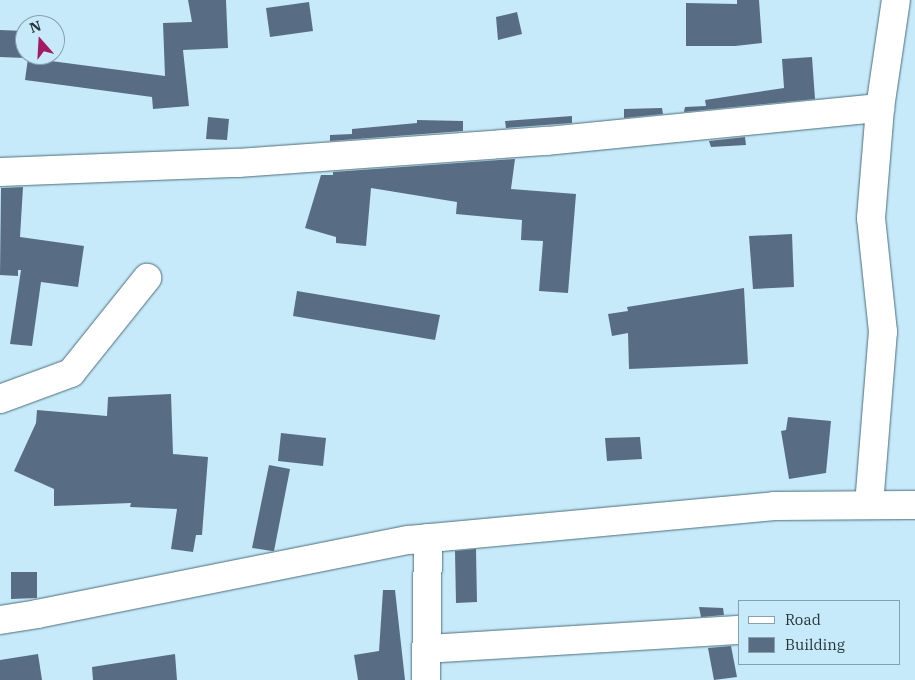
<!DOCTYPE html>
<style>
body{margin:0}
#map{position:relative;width:915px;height:680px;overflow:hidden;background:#c6eaf9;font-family:"IBM Plex Serif",serif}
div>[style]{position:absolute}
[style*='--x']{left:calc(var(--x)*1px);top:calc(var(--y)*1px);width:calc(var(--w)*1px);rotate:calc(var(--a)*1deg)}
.building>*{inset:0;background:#586d83}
.roads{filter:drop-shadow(0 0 1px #4d6d7b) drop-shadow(0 0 1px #4d6d7b)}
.minor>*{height:28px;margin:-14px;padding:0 14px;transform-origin:14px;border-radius:14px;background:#fff}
span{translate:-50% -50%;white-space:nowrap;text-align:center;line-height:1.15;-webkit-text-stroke:5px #c6eaf9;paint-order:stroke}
.legend{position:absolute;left:738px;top:600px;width:162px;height:65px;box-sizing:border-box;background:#c6eaf9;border:1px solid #86a1ad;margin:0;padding:6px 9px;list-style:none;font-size:15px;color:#26343a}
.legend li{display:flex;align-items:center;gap:10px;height:25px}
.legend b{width:25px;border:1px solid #86a1ad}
.north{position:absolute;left:15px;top:15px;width:50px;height:50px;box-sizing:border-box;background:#c6eaf9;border:1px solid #86a1ad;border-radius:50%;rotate:341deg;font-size:14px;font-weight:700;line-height:20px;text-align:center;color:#26343a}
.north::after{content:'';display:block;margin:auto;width:18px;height:22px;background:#a21a65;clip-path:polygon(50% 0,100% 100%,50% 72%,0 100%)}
</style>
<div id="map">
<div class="building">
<i style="clip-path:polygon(188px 0,226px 0,228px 48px,183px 50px,189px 106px,153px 109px,152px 97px,25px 80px,28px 58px,165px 76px,163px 23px,192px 22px)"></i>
<i style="clip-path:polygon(737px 0,759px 0,762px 43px,735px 46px,686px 46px,686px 3px,737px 4px)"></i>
<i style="clip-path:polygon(309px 2px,313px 31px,270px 37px,266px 8px)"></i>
<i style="clip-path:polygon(517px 12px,522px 34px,498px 40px,496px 17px)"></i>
<i style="clip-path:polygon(0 30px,25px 31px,25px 58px,0 57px)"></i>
<i style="clip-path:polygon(812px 57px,815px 99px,684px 112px,685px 107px,706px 106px,705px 100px,784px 88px,782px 59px)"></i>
<i style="clip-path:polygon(662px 108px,663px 114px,624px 118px,624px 109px)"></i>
<i style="clip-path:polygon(572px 116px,572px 123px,506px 128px,505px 121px)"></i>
<i style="clip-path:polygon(208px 117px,229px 119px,227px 140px,206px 139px)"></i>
<i style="clip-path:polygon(417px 120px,463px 121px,463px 131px,330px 141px,330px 135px,352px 134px,352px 129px,417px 123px)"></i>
<i style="clip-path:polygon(745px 137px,746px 145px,711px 147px,709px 141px)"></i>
<i style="clip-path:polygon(515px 159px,511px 189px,576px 194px,568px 293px,539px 291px,543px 241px,521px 240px,522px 220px,456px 214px,457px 202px,371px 188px,366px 246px,336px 243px,336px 237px,305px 228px,321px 175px,333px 175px,333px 172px)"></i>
<i style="clip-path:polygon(23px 187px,20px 237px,84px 246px,78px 287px,41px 282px,32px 346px,10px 344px,21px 270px,18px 270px,18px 276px,0 275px,1px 188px)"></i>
<i style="clip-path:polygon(792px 234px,794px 287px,753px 289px,749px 236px)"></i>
<i style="clip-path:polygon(744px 288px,748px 364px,629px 369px,628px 333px,612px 336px,608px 314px,628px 311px,627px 307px)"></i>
<i style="clip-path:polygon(297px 291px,440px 315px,435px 340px,293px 316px)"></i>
<i style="clip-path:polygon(171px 394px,173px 454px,208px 457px,202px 535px,196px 535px,193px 552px,171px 549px,177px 509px,130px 507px,131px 503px,54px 506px,54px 489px,14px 471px,36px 423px,37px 410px,107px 416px,108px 397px)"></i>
<i style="clip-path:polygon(788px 417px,831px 421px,826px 473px,789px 479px,781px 431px,786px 430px)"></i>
<i style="clip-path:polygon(281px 433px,326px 438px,323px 466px,278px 461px)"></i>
<i style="clip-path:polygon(640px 437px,642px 459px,607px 461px,605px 438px)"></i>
<i style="clip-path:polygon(269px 465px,290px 469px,274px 551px,272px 551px,252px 548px)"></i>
<i style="clip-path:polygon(476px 549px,477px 602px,456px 603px,455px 551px)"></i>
<i style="clip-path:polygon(11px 572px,37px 572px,37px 598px,11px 599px)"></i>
<i style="clip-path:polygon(383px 590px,395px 590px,405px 680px,358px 680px,354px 655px,379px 651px)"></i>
<i style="clip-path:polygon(699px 607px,723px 608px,724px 615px,701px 617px)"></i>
<i style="clip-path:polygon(731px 646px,737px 677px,714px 680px,708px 648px)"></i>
<i style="clip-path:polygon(38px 654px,42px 680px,0 680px,0 660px)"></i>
<i style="clip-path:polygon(175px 654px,177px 680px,93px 680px,92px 667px)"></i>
</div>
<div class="roads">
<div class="minor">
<i style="--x:0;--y:172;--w:238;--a:-2.2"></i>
<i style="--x:238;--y:163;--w:310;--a:-4.1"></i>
<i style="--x:547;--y:141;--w:335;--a:-5.7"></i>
<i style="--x:0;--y:399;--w:76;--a:-20.1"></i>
<i style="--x:71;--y:373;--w:122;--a:-51.3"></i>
<i style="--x:869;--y:505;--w:174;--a:-85.4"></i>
<i style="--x:883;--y:332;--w:115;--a:-96"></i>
<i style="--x:871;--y:218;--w:110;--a:-85.3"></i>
<i style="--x:880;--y:108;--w:109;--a:-81.6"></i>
<i style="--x:0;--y:620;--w:37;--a:-9"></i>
<i style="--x:37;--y:614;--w:379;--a:-11.3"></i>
<i style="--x:409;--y:540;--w:367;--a:-5.3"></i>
<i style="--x:774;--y:506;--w:141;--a:-0.4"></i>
<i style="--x:426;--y:649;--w:314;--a:-3.5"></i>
<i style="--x:426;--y:680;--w:142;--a:-89.2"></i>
</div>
</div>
<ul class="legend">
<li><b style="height:6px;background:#fff"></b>Road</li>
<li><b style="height:14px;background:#586d83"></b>Building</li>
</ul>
<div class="north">N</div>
</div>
